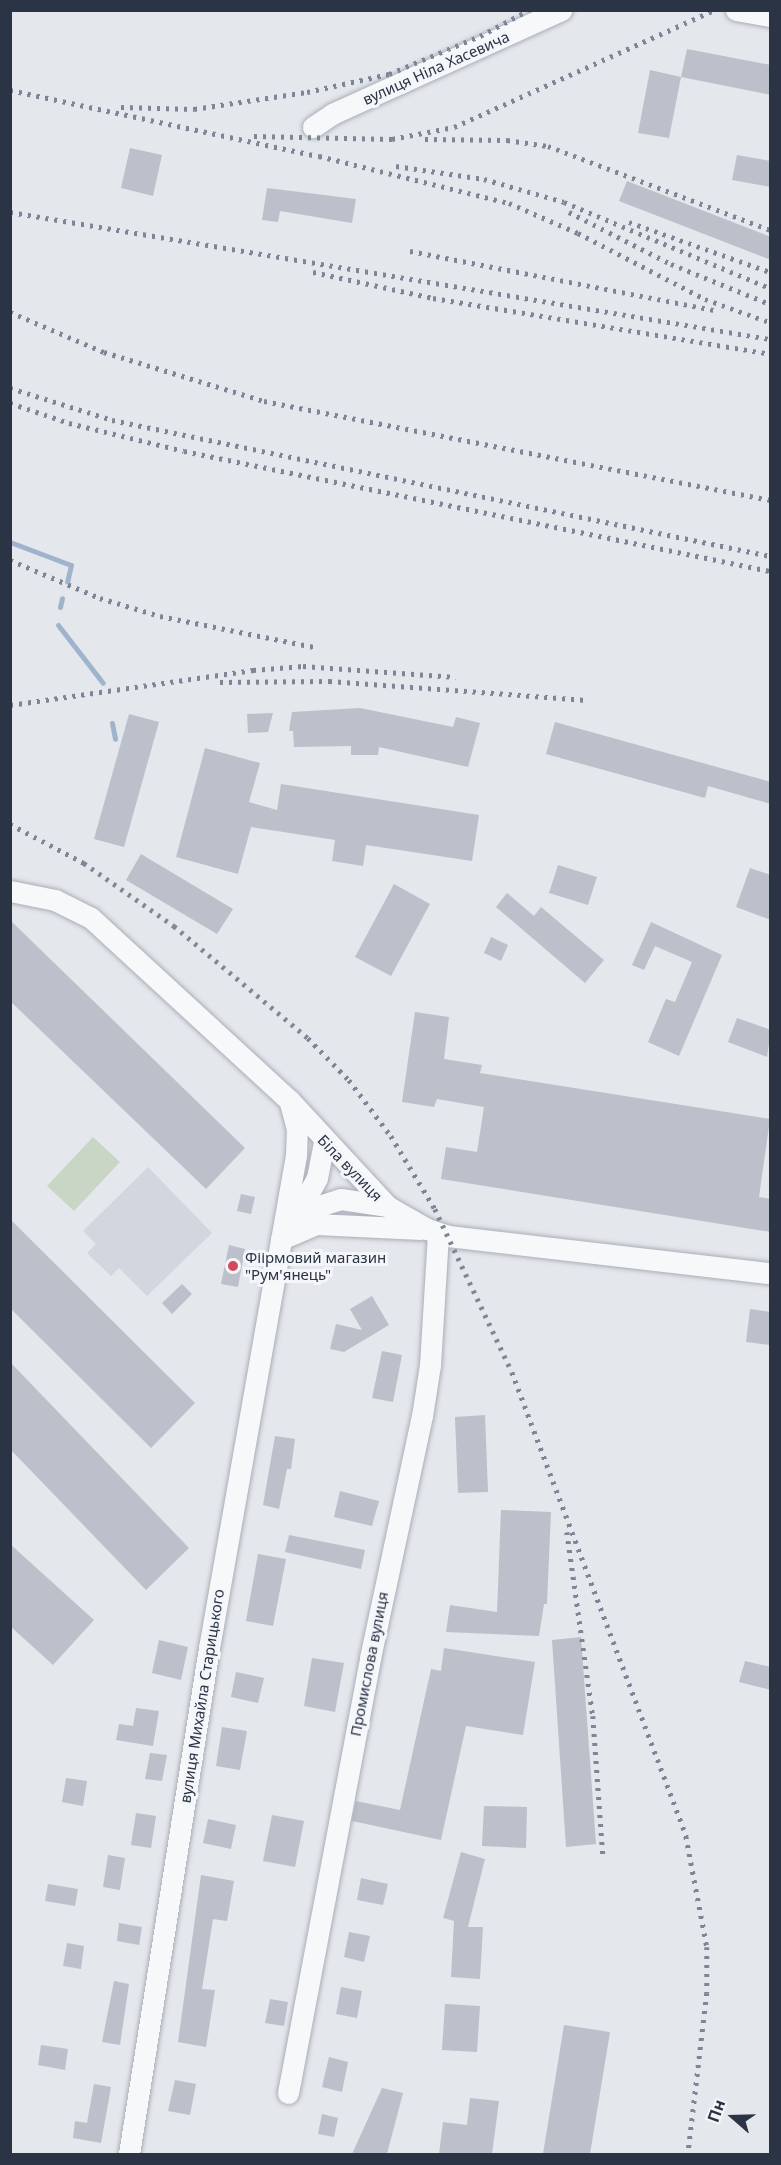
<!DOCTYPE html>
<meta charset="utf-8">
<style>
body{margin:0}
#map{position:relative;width:781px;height:2165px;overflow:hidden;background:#e4e7ec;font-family:"Noto Sans",sans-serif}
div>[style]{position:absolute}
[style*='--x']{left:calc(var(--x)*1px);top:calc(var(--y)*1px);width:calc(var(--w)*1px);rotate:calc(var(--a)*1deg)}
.built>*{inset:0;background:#d2d6de}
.green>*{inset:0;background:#c9d6c5}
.stream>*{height:5px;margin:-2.5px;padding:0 2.5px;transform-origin:2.5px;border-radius:2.5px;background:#9fb4cc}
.building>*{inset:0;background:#bbc0ca}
.roads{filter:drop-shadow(0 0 2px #a9aeb7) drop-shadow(0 0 2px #a9aeb7)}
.minor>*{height:21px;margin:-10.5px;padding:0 10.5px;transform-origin:10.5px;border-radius:10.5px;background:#f7f8fa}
.rail>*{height:4.5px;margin-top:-2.25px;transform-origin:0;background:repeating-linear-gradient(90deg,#7d8696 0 3px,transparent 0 9px)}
.dots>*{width:16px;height:16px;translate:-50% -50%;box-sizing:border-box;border:3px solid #f4f6f9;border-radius:50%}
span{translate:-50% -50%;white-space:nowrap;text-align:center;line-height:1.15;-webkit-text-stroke:6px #f4f6f9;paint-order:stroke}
.street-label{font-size:15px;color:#2b3445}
.poi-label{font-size:15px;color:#2b3445}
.left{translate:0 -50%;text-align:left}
.frame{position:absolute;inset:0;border:12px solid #2b3445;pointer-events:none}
.north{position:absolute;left:703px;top:2087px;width:60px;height:60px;-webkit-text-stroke:4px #f4f6f9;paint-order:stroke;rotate:290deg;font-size:16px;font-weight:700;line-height:24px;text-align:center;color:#2b3445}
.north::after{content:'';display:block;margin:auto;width:21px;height:27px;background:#2b3445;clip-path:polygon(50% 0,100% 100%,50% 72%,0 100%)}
</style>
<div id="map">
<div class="built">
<i style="clip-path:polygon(148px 1167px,212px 1233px,147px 1296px,119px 1268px,111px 1276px,87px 1253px,96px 1244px,83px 1231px)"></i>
</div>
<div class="green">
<i style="clip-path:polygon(93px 1137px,120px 1162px,74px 1211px,47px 1186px)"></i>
</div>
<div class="stream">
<i style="--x:10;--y:542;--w:65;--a:20.7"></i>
<i style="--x:71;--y:565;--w:17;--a:103"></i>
<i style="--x:60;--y:607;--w:9;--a:-77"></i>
<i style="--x:58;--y:625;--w:73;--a:52.2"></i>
<i style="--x:112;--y:723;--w:16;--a:79"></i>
</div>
<div class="building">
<i style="clip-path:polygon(687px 49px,771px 65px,771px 95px,681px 77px)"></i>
<i style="clip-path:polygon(650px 70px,681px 77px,669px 138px,638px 133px)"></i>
<i style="clip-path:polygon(130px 148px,162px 155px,153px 196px,121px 188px)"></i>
<i style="clip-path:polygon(737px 155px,771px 161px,771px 187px,732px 180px)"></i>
<i style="clip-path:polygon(627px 181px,771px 237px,771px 260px,619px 201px)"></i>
<i style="clip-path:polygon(267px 188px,356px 199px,352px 223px,280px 211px,278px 222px,262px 220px)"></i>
<i style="clip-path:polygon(360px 708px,453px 727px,456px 717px,480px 723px,468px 767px,379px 747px,378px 755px,351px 755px,351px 746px,294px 747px,293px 731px,289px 731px,292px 712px)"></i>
<i style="clip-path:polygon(273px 713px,268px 732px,248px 733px,247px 714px)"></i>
<i style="clip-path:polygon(129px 714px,159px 722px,124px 847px,94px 839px)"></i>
<i style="clip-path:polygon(555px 722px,771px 782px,771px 804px,708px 786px,705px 798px,546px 754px)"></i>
<i style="clip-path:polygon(205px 748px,260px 763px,249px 802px,277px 810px,281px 784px,479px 815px,472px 861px,366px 845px,363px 866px,332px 861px,335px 840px,251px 827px,238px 874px,176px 857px)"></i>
<i style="clip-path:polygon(141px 854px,233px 909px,217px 934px,126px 880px)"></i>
<i style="clip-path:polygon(558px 865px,597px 877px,588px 905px,549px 893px)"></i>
<i style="clip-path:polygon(750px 868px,771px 875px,771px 920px,736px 907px)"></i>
<i style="clip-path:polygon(394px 884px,430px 904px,391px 976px,355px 957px)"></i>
<i style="clip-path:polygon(507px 893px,534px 916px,541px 907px,604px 960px,585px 983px,496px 907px)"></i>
<i style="clip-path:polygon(10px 920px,245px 1148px,206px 1189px,10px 1001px)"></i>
<i style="clip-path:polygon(651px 922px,722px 955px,679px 1056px,648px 1042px,666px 999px,675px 1002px,692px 962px,655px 946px,644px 970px,632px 965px)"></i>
<i style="clip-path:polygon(491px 937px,508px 945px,501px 961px,484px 953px)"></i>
<i style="clip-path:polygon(415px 1012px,449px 1017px,444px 1059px,482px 1065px,480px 1073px,770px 1119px,759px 1197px,771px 1199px,771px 1232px,441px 1179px,446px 1147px,477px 1152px,484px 1107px,437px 1099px,434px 1107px,402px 1102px)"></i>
<i style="clip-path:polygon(737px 1018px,771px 1030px,767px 1057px,728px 1042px)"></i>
<i style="clip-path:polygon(241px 1194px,255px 1197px,251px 1214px,237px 1211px)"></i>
<i style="clip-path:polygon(10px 1219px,195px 1403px,151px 1448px,10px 1308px)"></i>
<i style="clip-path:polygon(229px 1245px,245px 1249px,238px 1287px,221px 1284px)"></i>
<i style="clip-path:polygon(182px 1284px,192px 1294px,172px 1314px,162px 1303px)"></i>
<i style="clip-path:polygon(372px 1296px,389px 1325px,344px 1352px,330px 1349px,336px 1324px,362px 1330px,350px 1309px)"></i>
<i style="clip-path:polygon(750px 1309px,771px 1312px,771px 1345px,746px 1342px)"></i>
<i style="clip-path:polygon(382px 1351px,402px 1355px,393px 1402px,372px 1398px)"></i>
<i style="clip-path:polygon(10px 1362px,189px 1548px,146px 1590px,10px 1449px)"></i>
<i style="clip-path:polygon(485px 1415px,488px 1492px,458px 1493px,455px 1417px)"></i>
<i style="clip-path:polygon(275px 1436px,295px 1439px,291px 1469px,287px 1469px,279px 1509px,263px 1505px)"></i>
<i style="clip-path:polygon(340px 1491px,379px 1501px,372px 1526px,334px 1517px)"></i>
<i style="clip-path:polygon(501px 1510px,551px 1512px,547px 1604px,544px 1604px,539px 1636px,446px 1632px,450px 1605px,497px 1612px)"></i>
<i style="clip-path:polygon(289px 1535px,365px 1550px,361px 1569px,285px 1552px)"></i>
<i style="clip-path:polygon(10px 1544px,94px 1620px,53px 1665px,10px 1626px)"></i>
<i style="clip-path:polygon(258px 1554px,286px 1559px,273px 1626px,246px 1621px)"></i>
<i style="clip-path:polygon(581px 1637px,596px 1844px,566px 1847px,552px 1640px)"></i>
<i style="clip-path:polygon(159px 1640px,188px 1647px,181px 1680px,152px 1673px)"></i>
<i style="clip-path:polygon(444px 1648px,535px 1662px,523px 1735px,466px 1726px,441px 1840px,352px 1821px,356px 1801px,400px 1810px,431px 1669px,441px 1671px)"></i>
<i style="clip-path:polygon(312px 1658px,344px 1663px,335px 1712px,304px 1706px)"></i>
<i style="clip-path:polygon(745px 1661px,771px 1667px,771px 1690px,739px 1682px)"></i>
<i style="clip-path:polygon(236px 1672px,264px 1678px,258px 1703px,231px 1697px)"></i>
<i style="clip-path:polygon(136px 1708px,159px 1711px,153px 1746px,116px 1740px,119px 1724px,133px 1726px)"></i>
<i style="clip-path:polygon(222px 1727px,247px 1731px,240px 1770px,216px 1766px)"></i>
<i style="clip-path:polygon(150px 1753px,167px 1755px,162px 1781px,145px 1779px)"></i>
<i style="clip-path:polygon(66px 1778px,87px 1781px,83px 1806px,62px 1802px)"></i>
<i style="clip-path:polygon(484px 1806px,527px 1807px,526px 1848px,482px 1846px)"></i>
<i style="clip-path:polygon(136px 1813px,156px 1816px,151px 1848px,131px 1845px)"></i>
<i style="clip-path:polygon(272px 1815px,304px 1821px,295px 1867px,263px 1861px)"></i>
<i style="clip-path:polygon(208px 1819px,236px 1825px,231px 1849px,203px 1843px)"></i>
<i style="clip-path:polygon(461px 1852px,485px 1859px,468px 1927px,483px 1927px,480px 1979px,451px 1977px,454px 1921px,443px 1918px)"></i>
<i style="clip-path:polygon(108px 1855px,125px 1858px,120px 1890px,103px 1887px)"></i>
<i style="clip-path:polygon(201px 1875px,234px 1881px,227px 1921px,213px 1919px,202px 1989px,215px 1990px,206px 2047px,178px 2042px)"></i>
<i style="clip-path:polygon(361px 1878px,388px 1884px,383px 1905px,357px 1900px)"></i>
<i style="clip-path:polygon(48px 1884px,78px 1889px,75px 1906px,45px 1901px)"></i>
<i style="clip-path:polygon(119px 1923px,142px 1927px,139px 1945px,117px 1941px)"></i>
<i style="clip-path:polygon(349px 1932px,370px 1936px,364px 1962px,344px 1957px)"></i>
<i style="clip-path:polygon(67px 1943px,84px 1946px,81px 1969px,63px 1966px)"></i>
<i style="clip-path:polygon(114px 1981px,129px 1984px,120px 2045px,102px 2042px)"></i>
<i style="clip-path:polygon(341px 1987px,362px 1991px,357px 2018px,336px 2014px)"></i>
<i style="clip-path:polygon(270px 1999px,288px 2002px,284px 2026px,265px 2023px)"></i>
<i style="clip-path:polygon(445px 2004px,480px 2006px,477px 2052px,442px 2050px)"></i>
<i style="clip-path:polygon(564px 2025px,610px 2032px,590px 2154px,543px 2154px)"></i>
<i style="clip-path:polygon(41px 2045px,68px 2049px,65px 2070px,38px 2065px)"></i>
<i style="clip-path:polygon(329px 2057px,348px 2062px,342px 2092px,322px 2087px)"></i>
<i style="clip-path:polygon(175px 2080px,196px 2084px,190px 2115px,168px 2111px)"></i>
<i style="clip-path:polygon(94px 2084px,111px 2087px,101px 2143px,73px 2138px,75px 2121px,87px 2123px)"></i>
<i style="clip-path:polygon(382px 2088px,403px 2093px,387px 2154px,352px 2154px)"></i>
<i style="clip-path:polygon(470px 2098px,499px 2101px,492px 2154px,439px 2154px,443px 2122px,467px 2125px)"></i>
<i style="clip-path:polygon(322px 2114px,338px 2118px,334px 2137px,318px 2134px)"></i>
</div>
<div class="roads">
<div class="minor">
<i style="--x:736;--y:10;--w:35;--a:10"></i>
<i style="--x:313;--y:127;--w:23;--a:-34"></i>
<i style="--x:332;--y:114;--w:252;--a:-24.4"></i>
<i style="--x:10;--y:891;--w:46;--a:11.3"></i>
<i style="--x:55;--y:900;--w:40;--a:26.6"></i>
<i style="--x:91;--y:918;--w:269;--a:42.6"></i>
<i style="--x:289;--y:1100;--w:144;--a:47.2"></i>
<i style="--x:387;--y:1206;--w:46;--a:29.9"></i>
<i style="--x:427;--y:1229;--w:22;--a:18"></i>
<i style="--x:448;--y:1236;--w:324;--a:6.6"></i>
<i style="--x:294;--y:1219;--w:47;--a:-60.7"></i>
<i style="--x:317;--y:1178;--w:37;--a:-79"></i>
<i style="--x:295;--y:1227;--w:29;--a:-44"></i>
<i style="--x:316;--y:1207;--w:26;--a:-18"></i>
<i style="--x:341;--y:1199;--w:47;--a:8.7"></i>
<i style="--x:281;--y:1239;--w:38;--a:-23"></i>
<i style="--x:316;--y:1224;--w:105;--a:2.7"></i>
<i style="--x:288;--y:2093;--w:443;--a:-79.3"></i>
<i style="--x:370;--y:1658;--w:248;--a:-77.9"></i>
<i style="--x:422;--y:1416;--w:52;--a:-81.1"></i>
<i style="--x:430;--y:1365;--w:132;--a:-86.5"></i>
<i style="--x:129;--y:2154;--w:512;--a:-81.02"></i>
<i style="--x:209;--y:1648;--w:501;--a:-79.99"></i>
<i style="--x:296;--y:1155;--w:26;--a:-88"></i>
<i style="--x:297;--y:1129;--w:30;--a:-105"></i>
</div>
</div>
<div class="rail">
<i style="--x:10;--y:90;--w:316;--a:12.1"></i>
<i style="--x:319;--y:156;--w:196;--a:13.9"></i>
<i style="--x:509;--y:203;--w:75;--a:23.5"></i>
<i style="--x:578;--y:233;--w:143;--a:27.5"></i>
<i style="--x:705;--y:299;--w:68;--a:19.8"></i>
<i style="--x:121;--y:107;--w:73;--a:1.6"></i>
<i style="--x:194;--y:109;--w:114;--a:-8.6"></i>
<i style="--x:307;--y:92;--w:84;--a:-12.4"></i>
<i style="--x:389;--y:74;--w:99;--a:-22.7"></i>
<i style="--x:480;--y:36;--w:55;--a:-28"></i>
<i style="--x:254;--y:136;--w:138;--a:1.2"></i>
<i style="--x:392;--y:139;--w:63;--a:-11"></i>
<i style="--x:454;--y:127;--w:285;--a:-24.2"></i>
<i style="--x:425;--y:139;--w:82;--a:0.7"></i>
<i style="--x:507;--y:140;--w:41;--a:8.3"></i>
<i style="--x:548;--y:146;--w:237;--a:20.7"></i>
<i style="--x:396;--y:166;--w:89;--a:8.4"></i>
<i style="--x:484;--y:179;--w:83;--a:16"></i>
<i style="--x:564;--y:202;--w:223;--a:22.7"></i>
<i style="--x:10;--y:212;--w:771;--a:9.49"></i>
<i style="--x:569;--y:212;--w:114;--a:27"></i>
<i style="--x:671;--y:264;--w:107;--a:22"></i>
<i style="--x:629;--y:222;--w:150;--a:19.5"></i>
<i style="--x:410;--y:251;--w:314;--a:11"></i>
<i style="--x:313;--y:272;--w:123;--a:12.2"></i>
<i style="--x:433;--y:298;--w:342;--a:9.4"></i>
<i style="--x:10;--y:312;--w:102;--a:23.1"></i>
<i style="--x:104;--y:352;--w:167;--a:17"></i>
<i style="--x:264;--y:401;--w:516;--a:11.07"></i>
<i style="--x:10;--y:388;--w:107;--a:17.4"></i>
<i style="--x:112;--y:420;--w:672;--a:11.68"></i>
<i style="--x:10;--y:403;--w:62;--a:18.7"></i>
<i style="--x:69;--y:423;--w:118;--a:13.7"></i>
<i style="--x:184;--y:451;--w:598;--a:11.57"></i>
<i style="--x:10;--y:560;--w:98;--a:22.9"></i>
<i style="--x:100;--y:598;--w:63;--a:16.7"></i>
<i style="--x:160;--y:616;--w:161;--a:11.4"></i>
<i style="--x:220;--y:682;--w:109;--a:-0.5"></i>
<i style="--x:329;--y:681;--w:258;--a:4.2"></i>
<i style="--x:10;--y:705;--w:246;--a:-8.2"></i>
<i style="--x:253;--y:670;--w:50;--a:-4.6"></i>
<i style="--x:303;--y:666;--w:153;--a:4.1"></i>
<i style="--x:10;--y:824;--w:84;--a:27.8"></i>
<i style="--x:84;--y:863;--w:110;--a:35"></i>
<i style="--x:174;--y:926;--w:175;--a:39.9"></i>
<i style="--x:308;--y:1038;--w:59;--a:45.7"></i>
<i style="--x:349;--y:1080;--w:70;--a:53.1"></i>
<i style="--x:391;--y:1136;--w:85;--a:58.9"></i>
<i style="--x:435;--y:1209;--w:180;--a:64.7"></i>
<i style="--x:512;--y:1372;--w:496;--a:69.4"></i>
<i style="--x:686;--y:1836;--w:113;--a:79.3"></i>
<i style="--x:707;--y:1947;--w:46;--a:90"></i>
<i style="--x:707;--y:1993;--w:162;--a:96.7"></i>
<i style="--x:567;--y:1532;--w:186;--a:82"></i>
<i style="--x:593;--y:1716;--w:139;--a:85.9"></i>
</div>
<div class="dots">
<i style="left:233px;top:1266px;background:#d1495b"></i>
</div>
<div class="street-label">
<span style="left:436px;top:68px;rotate:-24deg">вулиця Ніла Хасевича</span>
<span style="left:350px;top:1168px;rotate:46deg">Біла вулиця</span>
<span style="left:369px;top:1664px;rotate:-79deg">Промислова вулиця</span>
<span style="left:202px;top:1696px;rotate:-81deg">вулиця Михайла Старицького</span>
</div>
<div class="poi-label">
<span class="left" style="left:245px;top:1266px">Фіірмовий магазин<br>"Рум'янець"</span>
</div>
<div class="frame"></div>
<div class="north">Пн</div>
</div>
